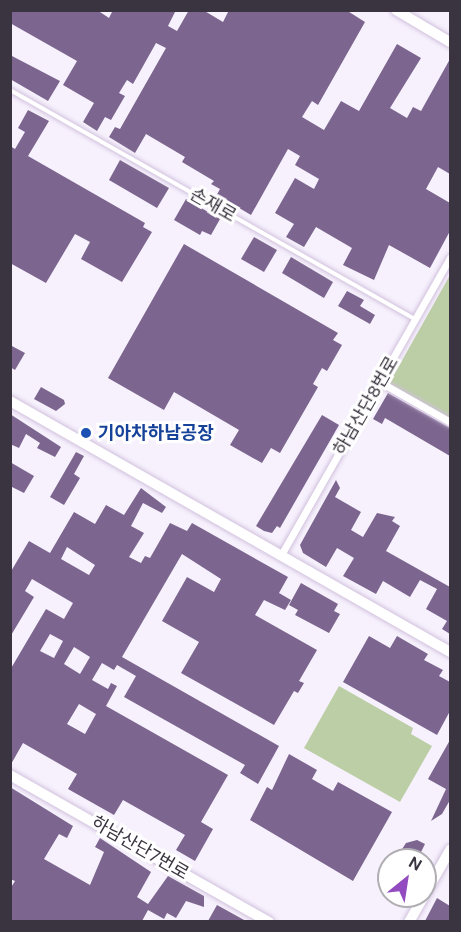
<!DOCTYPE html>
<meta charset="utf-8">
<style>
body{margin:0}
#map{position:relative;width:461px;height:932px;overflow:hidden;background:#f7f1fd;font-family:"DM Sans","Noto Sans KR",sans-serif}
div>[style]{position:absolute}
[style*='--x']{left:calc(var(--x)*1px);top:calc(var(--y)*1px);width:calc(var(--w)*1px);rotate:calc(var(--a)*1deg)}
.green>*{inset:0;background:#bccea6}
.building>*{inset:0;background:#7c668f}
.roads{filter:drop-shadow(0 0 2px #d0c1dd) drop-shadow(0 0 2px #d0c1dd)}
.lane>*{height:4px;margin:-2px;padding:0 2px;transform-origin:2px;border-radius:2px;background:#fff}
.street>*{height:7px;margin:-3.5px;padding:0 3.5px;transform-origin:3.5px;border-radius:3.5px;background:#fff}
.secondary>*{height:10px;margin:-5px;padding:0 5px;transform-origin:5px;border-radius:5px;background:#fff}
.dots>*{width:16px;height:16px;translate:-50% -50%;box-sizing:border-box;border:3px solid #fff;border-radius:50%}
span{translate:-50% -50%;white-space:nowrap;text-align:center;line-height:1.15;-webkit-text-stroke:6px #fff;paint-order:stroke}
.street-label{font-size:18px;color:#39343f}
.transit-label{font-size:18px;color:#164399;font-weight:700}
.left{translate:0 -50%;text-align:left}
.frame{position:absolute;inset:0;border:12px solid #39343f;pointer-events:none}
.north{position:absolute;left:377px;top:848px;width:60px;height:60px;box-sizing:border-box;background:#fff;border:2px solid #b0aeb2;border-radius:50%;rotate:30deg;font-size:16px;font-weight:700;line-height:24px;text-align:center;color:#39343f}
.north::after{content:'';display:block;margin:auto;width:21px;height:27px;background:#924cc0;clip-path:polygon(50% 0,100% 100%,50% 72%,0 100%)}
</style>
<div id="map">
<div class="green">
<i style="clip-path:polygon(450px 275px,450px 425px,386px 389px)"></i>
<i style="clip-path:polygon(339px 686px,413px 728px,411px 734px,432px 746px,400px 802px,304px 748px)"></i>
</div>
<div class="building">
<i style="clip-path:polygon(10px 10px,97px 10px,109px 18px,113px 10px,176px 10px,168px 26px,177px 31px,189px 10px,203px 10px,223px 22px,229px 10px,346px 10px,365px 22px,318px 105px,312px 101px,302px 117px,324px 130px,341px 101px,359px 111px,397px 44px,421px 58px,390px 108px,407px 118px,413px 107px,421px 111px,450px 59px,450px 174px,438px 167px,426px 189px,450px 203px,450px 231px,430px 268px,389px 245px,374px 280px,343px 265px,352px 248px,316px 227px,304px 247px,286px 237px,294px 224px,275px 213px,295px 178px,314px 189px,319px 179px,295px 165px,300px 156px,288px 149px,251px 215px,229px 202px,227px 205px,215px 198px,220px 189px,211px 184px,214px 181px,182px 162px,185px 157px,146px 134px,135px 153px,109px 137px,115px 127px,120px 129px,166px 48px,156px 43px,133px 84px,127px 80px,119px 93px,125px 96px,111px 120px,105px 117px,97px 131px,83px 122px,94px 103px,63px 85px,77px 61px,10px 23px)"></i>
<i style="clip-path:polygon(10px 55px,60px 81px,48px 101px,10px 79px)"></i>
<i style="clip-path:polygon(28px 110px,49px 121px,28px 156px,145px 223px,143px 227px,152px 232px,122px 282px,81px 259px,90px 242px,75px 234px,46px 283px,10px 263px,10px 146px,15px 149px,25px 132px,18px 128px)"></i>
<i style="clip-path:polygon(120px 160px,169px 188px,157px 208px,109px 180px)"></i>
<i style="clip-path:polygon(186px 199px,220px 219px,211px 235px,202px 231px,200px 235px,174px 220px)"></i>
<i style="clip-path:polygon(254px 237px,277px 250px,264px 272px,241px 259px)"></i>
<i style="clip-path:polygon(184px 244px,338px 333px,333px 340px,342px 345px,327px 371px,322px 368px,313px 384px,318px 387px,280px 453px,271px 448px,262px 463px,230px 445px,239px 430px,174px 392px,164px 410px,108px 378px)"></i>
<i style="clip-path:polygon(291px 257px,333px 282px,324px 298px,282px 273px)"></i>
<i style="clip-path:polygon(347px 291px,364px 300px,360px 306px,375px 315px,370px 324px,338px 306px)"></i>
<i style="clip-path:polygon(10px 345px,25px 353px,15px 370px,10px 367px)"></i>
<i style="clip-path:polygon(41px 387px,64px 400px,65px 404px,56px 411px,34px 399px)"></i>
<i style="clip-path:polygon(388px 393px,450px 428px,450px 456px,385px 418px,382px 424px,373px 419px)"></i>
<i style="clip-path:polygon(10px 414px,61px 447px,55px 457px,37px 448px,40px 443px,26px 434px,19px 448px,10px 444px)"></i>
<i style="clip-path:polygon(322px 415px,339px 425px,280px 528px,277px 526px,272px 533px,264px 531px,256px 526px)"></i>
<i style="clip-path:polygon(76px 452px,84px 456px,74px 474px,80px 478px,64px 505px,50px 497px)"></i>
<i style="clip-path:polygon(10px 462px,34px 476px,24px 493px,10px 486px)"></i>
<i style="clip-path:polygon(336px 480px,340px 488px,335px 497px,361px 512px,351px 530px,363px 537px,377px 513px,395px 517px,392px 521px,400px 526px,386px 551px,450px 587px,450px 634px,442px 629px,447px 621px,426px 609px,437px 589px,420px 580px,410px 597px,383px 581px,376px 594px,343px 576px,354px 558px,337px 548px,326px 567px,303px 553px,300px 545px)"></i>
<i style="clip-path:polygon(evenodd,141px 488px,166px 507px,162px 513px,143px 503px,131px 526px,144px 533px,129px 557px,141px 563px,145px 556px,150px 558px,170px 523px,187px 531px,192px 523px,288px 577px,279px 593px,291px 600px,285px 610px,264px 600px,255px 615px,317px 650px,299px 681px,304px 683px,298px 693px,294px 691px,274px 725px,181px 673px,199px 642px,162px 621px,187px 577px,214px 592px,221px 579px,182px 554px,122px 657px,279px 746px,258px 784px,240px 773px,245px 765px,124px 697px,136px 676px,117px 665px,114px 670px,102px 663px,92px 680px,108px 689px,111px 683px,117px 686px,106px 706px,228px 775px,201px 822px,213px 829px,195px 861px,176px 850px,185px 835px,123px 800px,114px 815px,68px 789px,77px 774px,23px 743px,10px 766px,10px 670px,46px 609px,64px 619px,73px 603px,32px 579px,25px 591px,34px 597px,10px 637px,10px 573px,29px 541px,50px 553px,74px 512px,95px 524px,106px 505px,124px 515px,141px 488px,67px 547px,95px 565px,89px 575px,61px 559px,67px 547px,141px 488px,50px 634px,63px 641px,54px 658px,40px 651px,50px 634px,141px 488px,74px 647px,90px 657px,80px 674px,64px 664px,74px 647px,141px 488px,79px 704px,96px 714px,85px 734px,67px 724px,79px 704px)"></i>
<i style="clip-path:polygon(301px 583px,338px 604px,334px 611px,340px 614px,329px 633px,295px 615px,298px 610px,289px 605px)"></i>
<i style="clip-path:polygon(369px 636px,390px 648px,397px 636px,428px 654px,424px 660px,443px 670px,439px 676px,450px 682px,450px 711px,437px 735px,343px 682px)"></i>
<i style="clip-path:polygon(450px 740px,450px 800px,442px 814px,431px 821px,446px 789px,428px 779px)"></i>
<i style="clip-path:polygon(289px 754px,317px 770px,312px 779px,333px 791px,338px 782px,392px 812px,353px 881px,250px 820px,267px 787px,272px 790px)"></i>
<i style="clip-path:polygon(10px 787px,73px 826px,67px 838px,59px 834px,44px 859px,90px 885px,104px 852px,95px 847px,100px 838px,151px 872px,137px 897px,148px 904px,168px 876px,204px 896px,204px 907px,186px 901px,176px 918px,167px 913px,164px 919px,148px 910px,142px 921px,10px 921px,10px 889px,15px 881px,10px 879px)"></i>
<i style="clip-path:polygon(417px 840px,425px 844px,419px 856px,426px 860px,395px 860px,406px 843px)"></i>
<i style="clip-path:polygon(437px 898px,450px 906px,450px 921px,425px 921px)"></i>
<i style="clip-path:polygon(217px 905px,246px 921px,208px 921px)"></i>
</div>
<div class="roads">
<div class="lane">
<i style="--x:10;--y:90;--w:464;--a:29.5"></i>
</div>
<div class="street">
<i style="--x:380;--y:382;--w:81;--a:29.7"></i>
<i style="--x:281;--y:555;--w:342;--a:-60.4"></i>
</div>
<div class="secondary">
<i style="--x:396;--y:10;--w:63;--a:30.7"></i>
<i style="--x:10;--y:401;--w:507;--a:29.7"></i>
<i style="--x:10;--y:775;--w:298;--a:29.6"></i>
<i style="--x:425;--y:894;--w:51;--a:-60.4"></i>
<i style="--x:409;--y:922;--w:30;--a:-60"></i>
</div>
</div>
<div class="dots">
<i style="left:86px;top:433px;background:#1a4fb4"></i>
</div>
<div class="street-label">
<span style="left:213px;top:205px;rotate:30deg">손재로</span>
<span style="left:366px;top:406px;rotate:-60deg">하남산단8번로</span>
<span style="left:140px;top:848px;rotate:30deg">하남산단7번로</span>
</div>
<div class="transit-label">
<span class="left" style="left:98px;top:433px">기아차하남공장</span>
</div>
<div class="frame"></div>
<div class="north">N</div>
</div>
